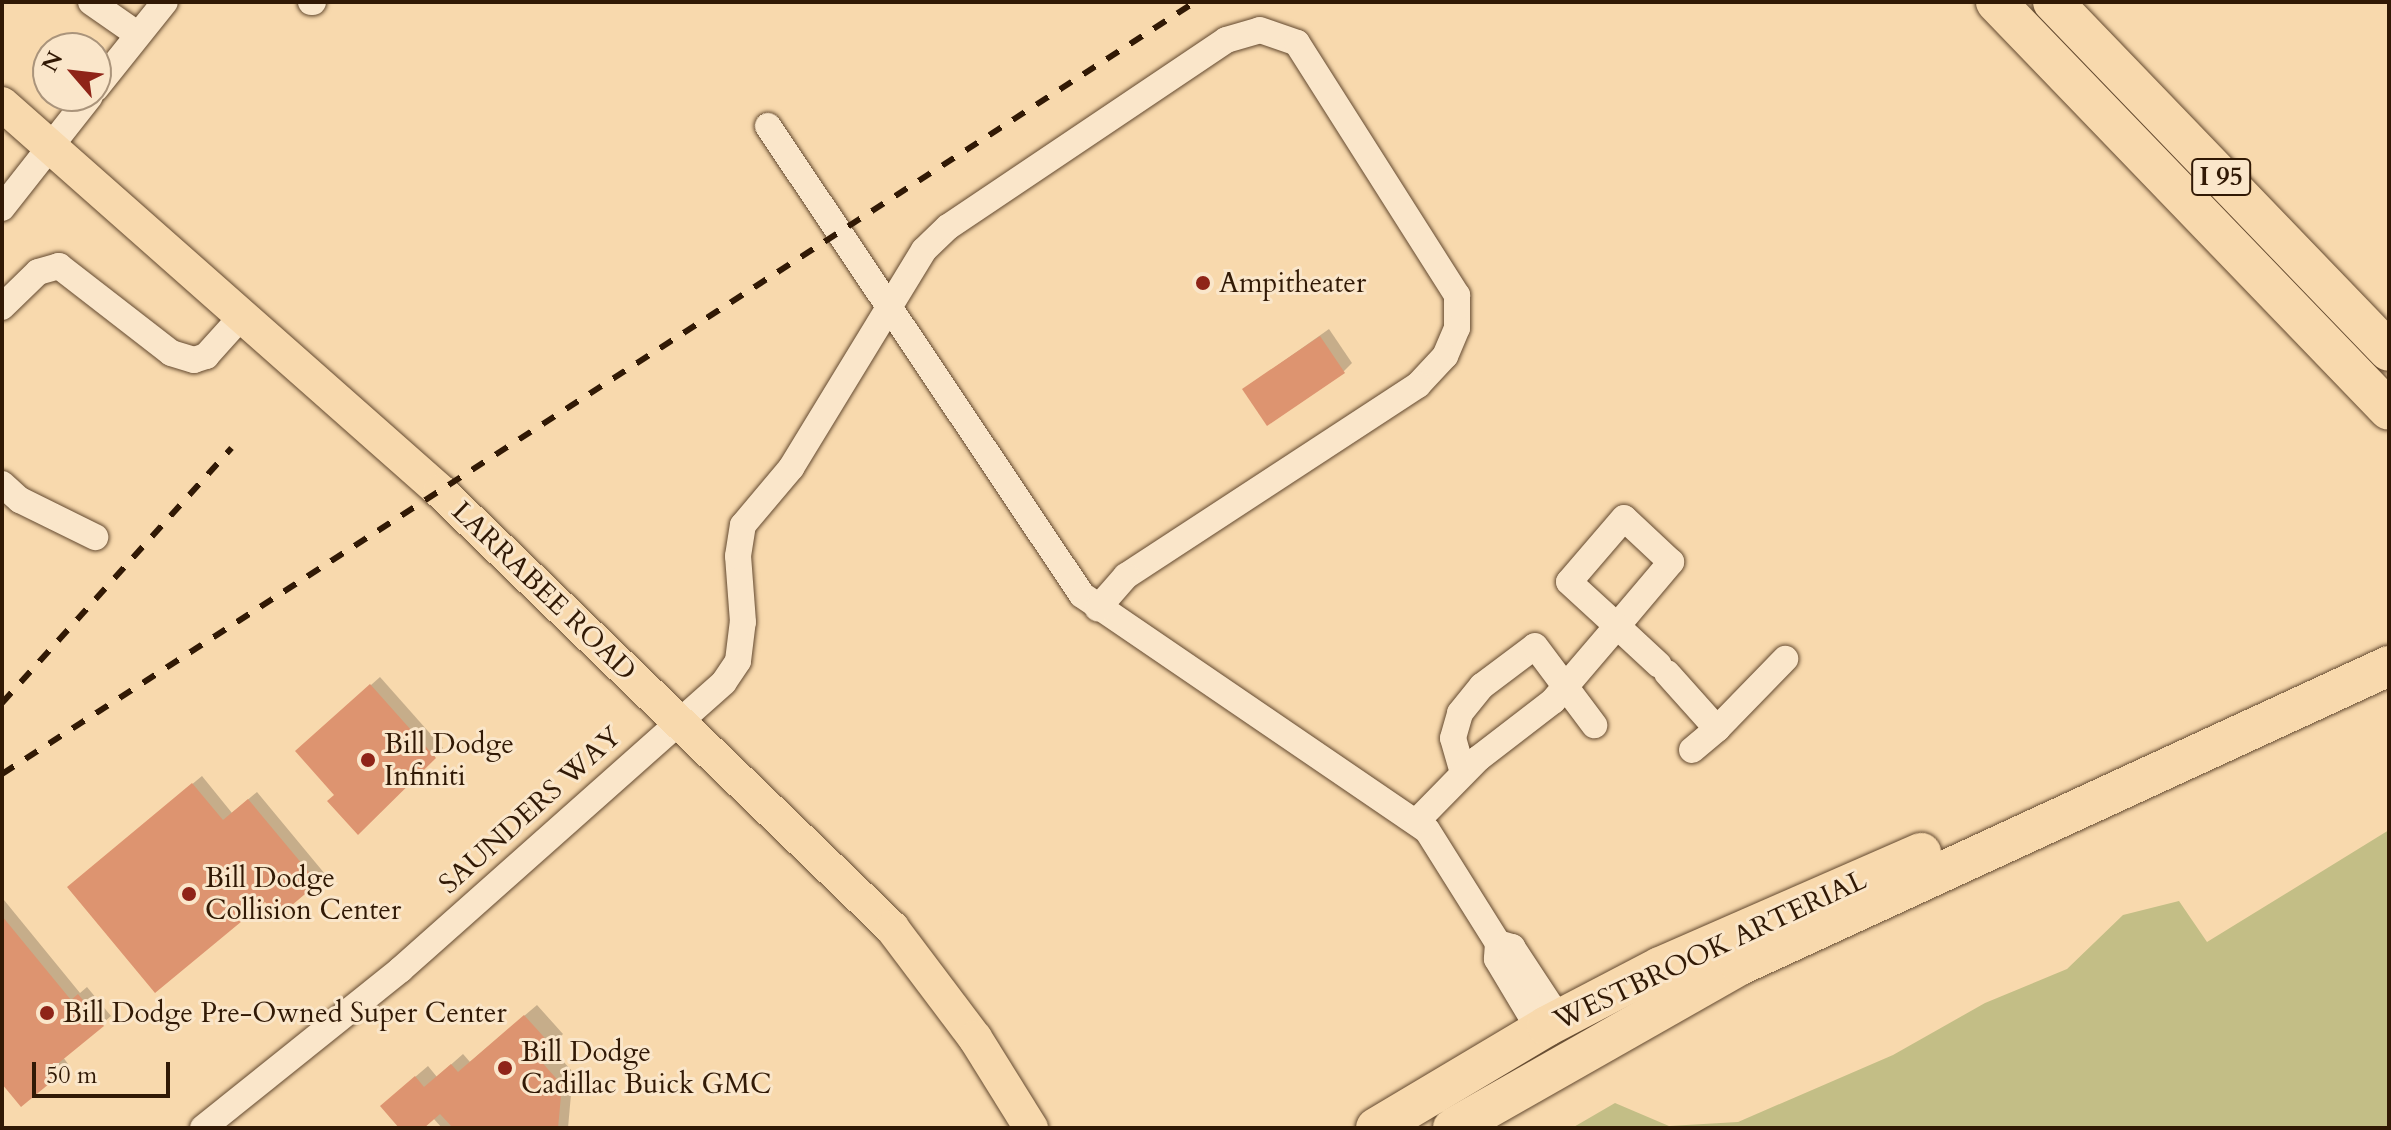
<!DOCTYPE html>
<style>
body{margin:0}
#map{position:relative;width:2391px;height:1130px;overflow:hidden;background:#f8d9ad;font-family:Cardo,serif}
div>[style]{position:absolute}
[style*='--x']{left:calc(var(--x)*1px);top:calc(var(--y)*1px);width:calc(var(--w)*1px);rotate:calc(var(--a)*1deg)}
.green>*{inset:0;background:#c3be86}
.shadow>*{inset:0;background:#0003}
.building>*{inset:0;background:#dd9470}
.roads{filter:drop-shadow(0 0 2px #63492f) drop-shadow(0 0 2px #63492f)}
.minor>*{height:26px;margin:-13px;padding:0 13px;transform-origin:13px;border-radius:13px;background:#fae6ca}
.major>*{height:34px;margin:-17px;padding:0 17px;transform-origin:17px;border-radius:17px;background:#f8d9ad}
.highway>*{height:40px;margin:-20px;padding:0 20px;transform-origin:20px;border-radius:20px;background:#f8d9ad}
.rail>*{height:6px;margin-top:-3px;transform-origin:0;background:repeating-linear-gradient(90deg,#311905 0 14px,transparent 0 28px)}
.dots>*{width:22px;height:22px;translate:-50% -50%;box-sizing:border-box;border:4px solid #fae6ca;border-radius:50%}
span{translate:-50% -50%;white-space:nowrap;text-align:center;line-height:1.15;-webkit-text-stroke:6px #fae6ca;paint-order:stroke}
.shield-label span{padding:2px 6px;background:#fae6ca;border:2px solid;border-radius:6px;-webkit-text-stroke-width:0}
.shield-label{font-size:26px;color:#311905;font-weight:700}
.poi-label{font-size:28px;color:#311905}
.left{translate:0 -50%;text-align:left}
.street-label{font-size:28px;color:#311905}
.frame{position:absolute;inset:0;border:4px solid #311905;pointer-events:none}
.north{position:absolute;left:32px;top:32px;width:80px;height:80px;box-sizing:border-box;background:#fae6ca;border:2px solid #aa947b;border-radius:50%;rotate:298deg;font-size:22px;font-weight:700;line-height:32px;text-align:center;color:#311905}
.north::after{content:'';display:block;margin:auto;width:28px;height:36px;background:#8f2418;clip-path:polygon(50% 0,100% 100%,50% 72%,0 100%)}
.scale{position:absolute;left:32px;top:1062px;width:138px;height:36px;box-sizing:border-box;border:4px solid #311905;border-top:0;padding-left:10px;font-size:24px;line-height:28px;white-space:nowrap;color:#311905;-webkit-text-stroke:6px #fae6ca;paint-order:stroke}
</style>
<div id="map">
<div class="green">
<i style="clip-path:polygon(2389px 830px,2389px 1128px,1572px 1128px,1615px 1103px,1669px 1126px,1738px 1122px,1893px 1055px,1985px 1003px,2067px 969px,2123px 915px,2179px 901px,2207px 942px)"></i>
</div>
<div class="shadow">
<i style="clip-path:polygon(1329px 329px,1352px 363px,1344px 371px,1244px 389px)"></i>
<i style="clip-path:polygon(380px 677px,443px 748px,358px 833px,306px 743px)"></i>
<i style="clip-path:polygon(202px 776px,232px 813px,257px 792px,325px 874px,316px 882px,265px 899px,78px 879px)"></i>
<i style="clip-path:polygon(4px 900px,80px 993px,87px 987px,111px 1016px,63px 1057px,68px 1064px,59px 1072px,2px 1081px)"></i>
<i style="clip-path:polygon(537px 1005px,563px 1034px,550px 1047px,573px 1072px,568px 1128px,442px 1128px,433px 1118px,421px 1128px,401px 1128px,394px 1095px,428px 1066px,437px 1077px,463px 1054px,470px 1062px)"></i>
</div>
<div class="building">
<i style="clip-path:polygon(1320px 336px,1345px 373px,1267px 426px,1242px 389px)"></i>
<i style="clip-path:polygon(370px 684px,436px 758px,358px 835px,327px 801px,334px 795px,295px 751px)"></i>
<i style="clip-path:polygon(192px 783px,223px 820px,248px 799px,318px 883px,278px 917px,265px 902px,155px 993px,67px 887px)"></i>
<i style="clip-path:polygon(2px 916px,71px 1000px,78px 994px,104px 1026px,55px 1066px,61px 1074px,21px 1107px,2px 1084px)"></i>
<i style="clip-path:polygon(524px 1015px,553px 1047px,539px 1059px,562px 1085px,558px 1128px,453px 1128px,440px 1114px,424px 1128px,399px 1128px,380px 1106px,415px 1076px,424px 1087px,451px 1064px,458px 1072px)"></i>
</div>
<div class="roads">
<div class="minor">
<i style="--x:91;--y:2;--w:56;--a:34.8"></i>
<i style="--x:311;--y:2;--w:2;--a:0"></i>
<i style="--x:96;--y:88;--w:110;--a:-51.3"></i>
<i style="--x:768;--y:126;--w:564;--a:56.2"></i>
<i style="--x:1082;--y:595;--w:417;--a:34.3"></i>
<i style="--x:1427;--y:830;--w:133;--a:57.9"></i>
<i style="--x:1498;--y:943;--w:16;--a:94"></i>
<i style="--x:1497;--y:959;--w:66;--a:59.2"></i>
<i style="--x:1531;--y:1016;--w:13;--a:9"></i>
<i style="--x:2;--y:208;--w:142;--a:-51.8"></i>
<i style="--x:2;--y:307;--w:50;--a:-44.2"></i>
<i style="--x:38;--y:272;--w:22;--a:-16"></i>
<i style="--x:59;--y:266;--w:142;--a:37.8"></i>
<i style="--x:171;--y:353;--w:24;--a:17"></i>
<i style="--x:194;--y:360;--w:13;--a:-18"></i>
<i style="--x:206;--y:356;--w:54;--a:-48"></i>
<i style="--x:2;--y:484;--w:24;--a:42"></i>
<i style="--x:20;--y:500;--w:84;--a:26.3"></i>
<i style="--x:1667;--y:673;--w:75;--a:48.2"></i>
<i style="--x:1717;--y:729;--w:98;--a:-45.8"></i>
<i style="--x:1692;--y:750;--w:33;--a:-40"></i>
<i style="--x:1463;--y:773;--w:36;--a:-106"></i>
<i style="--x:1453;--y:738;--w:26;--a:-74"></i>
<i style="--x:1460;--y:713;--w:35;--a:-51"></i>
<i style="--x:1482;--y:686;--w:66;--a:-37"></i>
<i style="--x:1535;--y:646;--w:99;--a:53.2"></i>
<i style="--x:1417;--y:821;--w:88;--a:-45.5"></i>
<i style="--x:1479;--y:758;--w:93;--a:-37.6"></i>
<i style="--x:1553;--y:701;--w:99;--a:-49.5"></i>
<i style="--x:1617;--y:626;--w:84;--a:-49.8"></i>
<i style="--x:1671;--y:562;--w:64;--a:-136.9"></i>
<i style="--x:1624;--y:518;--w:84;--a:130.7"></i>
<i style="--x:1569;--y:582;--w:65;--a:42.5"></i>
<i style="--x:1617;--y:626;--w:57;--a:42.9"></i>
<i style="--x:1498;--y:943;--w:15;--a:16"></i>
<i style="--x:1512;--y:947;--w:69;--a:56.8"></i>
<i style="--x:1550;--y:1005;--w:14;--a:115"></i>
<i style="--x:203;--y:1128;--w:253;--a:-38.7"></i>
<i style="--x:400;--y:970;--w:433;--a:-41.6"></i>
<i style="--x:724;--y:682;--w:25;--a:-56"></i>
<i style="--x:738;--y:661;--w:39;--a:-83"></i>
<i style="--x:743;--y:622;--w:66;--a:-94.3"></i>
<i style="--x:738;--y:556;--w:31;--a:-81"></i>
<i style="--x:743;--y:525;--w:75;--a:-49.9"></i>
<i style="--x:791;--y:468;--w:255;--a:-58.6"></i>
<i style="--x:924;--y:250;--w:33;--a:-44"></i>
<i style="--x:948;--y:227;--w:335;--a:-33.9"></i>
<i style="--x:1226;--y:40;--w:35;--a:-16"></i>
<i style="--x:1260;--y:30;--w:39;--a:19"></i>
<i style="--x:1297;--y:43;--w:299;--a:57.6"></i>
<i style="--x:1457;--y:295;--w:33;--a:90"></i>
<i style="--x:1457;--y:328;--w:30;--a:113"></i>
<i style="--x:1445;--y:356;--w:40;--a:133"></i>
<i style="--x:1418;--y:385;--w:349;--a:146.8"></i>
<i style="--x:1126;--y:576;--w:43;--a:131.2"></i>
</div>
<div class="major">
<i style="--x:2;--y:104;--w:584;--a:41.46"></i>
<i style="--x:440;--y:491;--w:629;--a:44.03"></i>
<i style="--x:892;--y:928;--w:138;--a:53"></i>
<i style="--x:975;--y:1038;--w:106;--a:58.1"></i>
</div>
<div class="highway">
<i style="--x:1996;--y:2;--w:566;--a:46.07"></i>
<i style="--x:2053;--y:2;--w:484;--a:46.1"></i>
<i style="--x:1376;--y:1128;--w:199;--a:-30.8"></i>
<i style="--x:1547;--y:1026;--w:127;--a:-27.6"></i>
<i style="--x:1660;--y:967;--w:285;--a:-23.6"></i>
<i style="--x:1453;--y:1128;--w:330;--a:-29.6"></i>
<i style="--x:1740;--y:965;--w:715;--a:-24.74"></i>
</div>
</div>
<div class="rail">
<i style="--x:2;--y:703;--w:343;--a:-48"></i>
<i style="--x:2;--y:774;--w:1421;--a:-32.91"></i>
</div>
<div class="dots">
<i style="left:1203px;top:283px;background:#8f2418"></i>
<i style="left:368px;top:760px;background:#8f2418"></i>
<i style="left:189px;top:894px;background:#8f2418"></i>
<i style="left:47px;top:1013px;background:#8f2418"></i>
<i style="left:505px;top:1068px;background:#8f2418"></i>
</div>
<div class="shield-label">
<span style="left:2221px;top:177px">I 95</span>
</div>
<div class="poi-label">
<span class="left" style="left:1219px;top:283px">Ampitheater</span>
<span class="left" style="left:384px;top:760px">Bill Dodge<br>Infiniti</span>
<span class="left" style="left:205px;top:894px">Bill Dodge<br>Collision Center</span>
<span class="left" style="left:63px;top:1013px">Bill Dodge Pre-Owned Super Center</span>
<span class="left" style="left:521px;top:1068px">Bill Dodge<br>Cadillac Buick GMC</span>
</div>
<div class="street-label">
<span style="left:544px;top:591px;rotate:44deg">LARRABEE ROAD</span>
<span style="left:530px;top:810px;rotate:-42deg">SAUNDERS WAY</span>
<span style="left:1710px;top:950px;rotate:-25deg">WESTBROOK ARTERIAL</span>
</div>
<div class="frame"></div>
<div class="north">N</div>
<div class="scale">50 m</div>
</div>
